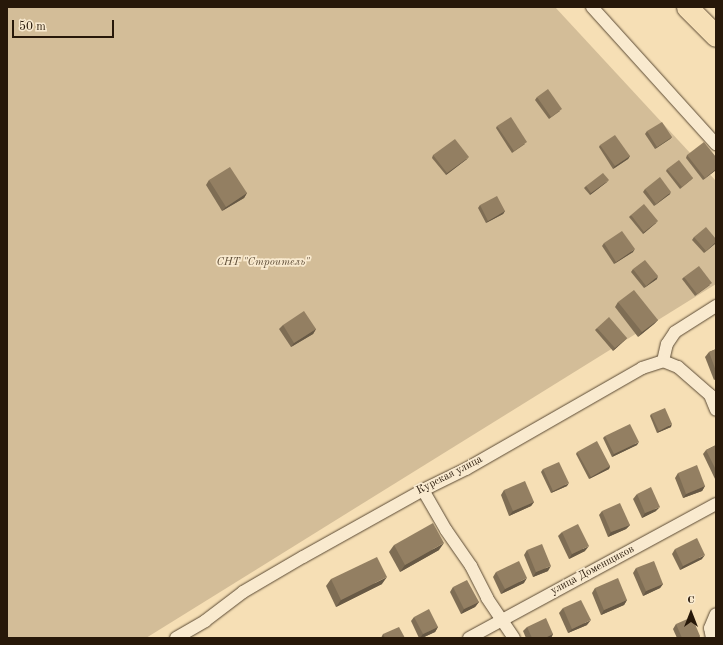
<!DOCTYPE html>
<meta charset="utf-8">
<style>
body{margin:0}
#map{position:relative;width:723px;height:645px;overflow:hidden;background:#f6dfb5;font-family:"Old Standard TT",serif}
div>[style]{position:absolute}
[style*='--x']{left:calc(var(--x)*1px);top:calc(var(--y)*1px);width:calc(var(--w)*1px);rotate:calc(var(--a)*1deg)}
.green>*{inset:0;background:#d3bd98}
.roads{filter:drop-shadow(0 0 1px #5b4a34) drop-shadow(0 0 1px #5b4a34)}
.street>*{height:12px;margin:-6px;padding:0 6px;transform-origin:6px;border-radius:6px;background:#f9eacf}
.highway>*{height:21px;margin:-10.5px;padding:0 10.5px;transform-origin:10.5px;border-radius:10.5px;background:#f6dfb5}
.wall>*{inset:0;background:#7e6d54}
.shaded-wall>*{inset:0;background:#675945}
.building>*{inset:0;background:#937f62}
span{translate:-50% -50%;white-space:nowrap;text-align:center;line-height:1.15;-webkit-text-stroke:3.5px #f9eacf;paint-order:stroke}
.park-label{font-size:11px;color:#5b4a34;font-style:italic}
.street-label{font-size:11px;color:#271809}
.frame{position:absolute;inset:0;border:8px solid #271809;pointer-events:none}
.north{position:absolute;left:671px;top:593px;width:40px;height:40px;-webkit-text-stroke:3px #f9eacf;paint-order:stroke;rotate:0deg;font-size:11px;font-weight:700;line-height:16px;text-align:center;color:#271809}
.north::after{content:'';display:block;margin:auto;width:14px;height:18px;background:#271809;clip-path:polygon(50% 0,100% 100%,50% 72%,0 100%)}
.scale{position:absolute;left:12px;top:20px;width:102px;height:18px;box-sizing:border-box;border:2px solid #271809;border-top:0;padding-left:5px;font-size:12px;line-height:14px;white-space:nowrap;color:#271809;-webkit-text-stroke:3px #f9eacf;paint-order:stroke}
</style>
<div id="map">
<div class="green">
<i style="clip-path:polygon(7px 7px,555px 7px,716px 181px,716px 284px,146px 638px,7px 638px)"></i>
</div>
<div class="roads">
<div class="street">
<i style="--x:592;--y:7;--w:185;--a:47.9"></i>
<i style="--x:663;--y:361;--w:17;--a:-77"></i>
<i style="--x:667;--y:344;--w:14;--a:-56"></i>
<i style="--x:675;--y:332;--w:49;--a:-32.4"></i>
<i style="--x:423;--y:490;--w:46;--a:60.1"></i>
<i style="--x:446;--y:530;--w:44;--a:55.2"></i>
<i style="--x:471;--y:566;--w:36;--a:63"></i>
<i style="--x:487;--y:598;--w:48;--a:56"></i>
<i style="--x:176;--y:638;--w:34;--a:-30"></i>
<i style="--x:205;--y:621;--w:48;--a:-37.3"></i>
<i style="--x:243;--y:592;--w:69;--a:-30.3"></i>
<i style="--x:303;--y:557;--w:137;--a:-29.2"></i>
<i style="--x:423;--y:490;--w:48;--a:-26"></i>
<i style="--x:466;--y:469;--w:203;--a:-29.8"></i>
<i style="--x:642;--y:368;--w:22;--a:-18"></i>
<i style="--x:663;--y:361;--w:16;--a:22"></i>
<i style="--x:678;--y:367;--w:43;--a:41.2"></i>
<i style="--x:710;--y:395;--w:16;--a:68"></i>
<i style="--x:469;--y:638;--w:281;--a:-28.5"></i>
<i style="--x:712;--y:638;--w:10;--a:-101"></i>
<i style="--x:710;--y:628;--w:15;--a:-67"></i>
</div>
<div class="highway">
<i style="--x:687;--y:7;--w:41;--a:45"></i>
</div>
</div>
<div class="wall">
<i style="clip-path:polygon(537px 97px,560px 111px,549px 119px,535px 100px)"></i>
<i style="clip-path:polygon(497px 126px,525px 144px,512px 153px,496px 128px)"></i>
<i style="clip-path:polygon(647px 131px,672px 137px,670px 139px,655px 149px,645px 134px)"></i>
<i style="clip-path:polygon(600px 145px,630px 156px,628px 159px,613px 169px,599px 147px)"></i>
<i style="clip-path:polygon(433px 155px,467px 159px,446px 175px,432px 158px)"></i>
<i style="clip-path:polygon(687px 155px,716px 157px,716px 170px,703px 180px,686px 158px)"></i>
<i style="clip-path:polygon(667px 169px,693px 178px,691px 180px,680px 189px,666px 171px)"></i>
<i style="clip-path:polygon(209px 180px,247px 193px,244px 198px,222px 211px,206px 185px)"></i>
<i style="clip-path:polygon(607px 182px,590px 195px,584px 188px,586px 186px)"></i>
<i style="clip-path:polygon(645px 189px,670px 194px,654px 206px,643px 192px)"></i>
<i style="clip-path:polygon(480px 205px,505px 211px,503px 214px,486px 223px,478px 208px)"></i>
<i style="clip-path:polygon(631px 215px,656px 223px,643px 234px,629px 217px)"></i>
<i style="clip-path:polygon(694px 237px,716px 239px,716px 243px,704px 253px,692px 240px)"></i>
<i style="clip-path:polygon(604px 243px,633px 252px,614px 264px,602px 246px)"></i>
<i style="clip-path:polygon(633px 269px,657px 279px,644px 288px,631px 272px)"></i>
<i style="clip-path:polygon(684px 277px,710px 285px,695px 296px,682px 279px)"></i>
<i style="clip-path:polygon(618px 302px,658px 320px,654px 324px,638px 337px,615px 307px)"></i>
<i style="clip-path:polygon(283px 325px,316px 329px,313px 334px,291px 347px,279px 329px)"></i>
<i style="clip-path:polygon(597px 328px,627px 338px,625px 340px,613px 351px,595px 330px)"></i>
<i style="clip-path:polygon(716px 349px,716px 379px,714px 380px,705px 357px,709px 352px)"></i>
<i style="clip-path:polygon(651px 414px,671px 427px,657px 433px,650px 416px)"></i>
<i style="clip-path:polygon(605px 436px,637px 445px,612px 457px,603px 438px)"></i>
<i style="clip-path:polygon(716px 445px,716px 481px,703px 454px,706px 450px)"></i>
<i style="clip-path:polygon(577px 452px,610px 466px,609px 469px,589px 479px,576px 454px)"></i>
<i style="clip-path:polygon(543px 469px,567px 486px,551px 493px,541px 472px)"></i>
<i style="clip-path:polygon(678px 473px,705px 486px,702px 491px,683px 498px,675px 478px)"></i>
<i style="clip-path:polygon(504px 490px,534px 502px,531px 506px,509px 516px,501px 495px)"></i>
<i style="clip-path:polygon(637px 494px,656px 511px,642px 518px,633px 499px)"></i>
<i style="clip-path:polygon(602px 511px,630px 525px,626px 529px,608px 537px,599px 515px)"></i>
<i style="clip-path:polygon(562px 532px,585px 551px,569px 559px,558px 536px)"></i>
<i style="clip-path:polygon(394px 545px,439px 550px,400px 572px,389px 552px)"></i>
<i style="clip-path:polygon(675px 549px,702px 559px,680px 570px,672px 554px)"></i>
<i style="clip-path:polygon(527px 550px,548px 571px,533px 577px,524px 555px)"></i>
<i style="clip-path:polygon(636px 568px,663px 584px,660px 588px,643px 596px,633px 573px)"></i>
<i style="clip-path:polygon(496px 572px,524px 583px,501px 594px,493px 577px)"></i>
<i style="clip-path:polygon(331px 579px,382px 584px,336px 607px,326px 586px)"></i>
<i style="clip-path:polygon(453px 587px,479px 602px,475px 607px,461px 614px,450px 592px)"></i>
<i style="clip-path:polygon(595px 588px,627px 600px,624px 605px,601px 615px,592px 593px)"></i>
<i style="clip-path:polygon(563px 608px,587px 625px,568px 633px,559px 613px)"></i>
<i style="clip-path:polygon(414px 617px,438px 627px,435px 632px,422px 638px,419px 638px,411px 621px)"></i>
<i style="clip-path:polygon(676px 624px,700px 636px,699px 638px,677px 638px,673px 629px)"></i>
<i style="clip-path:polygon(527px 627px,553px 634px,551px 638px,526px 638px,523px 631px)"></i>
<i style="clip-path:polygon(383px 634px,405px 638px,381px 638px)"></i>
</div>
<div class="shaded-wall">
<i style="clip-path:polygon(672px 137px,670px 139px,655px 149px,657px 147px)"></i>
<i style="clip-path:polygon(630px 156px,628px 159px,613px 169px,615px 166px)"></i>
<i style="clip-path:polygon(469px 157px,467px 159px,446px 175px,447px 173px)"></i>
<i style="clip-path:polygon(716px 169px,716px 170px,703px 180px,705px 178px)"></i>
<i style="clip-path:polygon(609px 180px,607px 182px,590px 195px,591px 193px)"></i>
<i style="clip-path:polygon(671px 192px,670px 194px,654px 206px,656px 204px)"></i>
<i style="clip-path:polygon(247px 193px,244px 198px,222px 211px,226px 207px)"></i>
<i style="clip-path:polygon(505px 211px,503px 214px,486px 223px,488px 221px)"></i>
<i style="clip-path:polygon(658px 221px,656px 223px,643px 234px,644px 232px)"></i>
<i style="clip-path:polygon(716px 242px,716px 243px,704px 253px,706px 251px)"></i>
<i style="clip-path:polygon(635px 249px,633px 252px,614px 264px,616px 262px)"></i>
<i style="clip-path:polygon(658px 276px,657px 279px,644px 288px,646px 286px)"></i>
<i style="clip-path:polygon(658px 320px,654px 324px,638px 337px,642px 332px)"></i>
<i style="clip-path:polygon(316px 329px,313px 334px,291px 347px,294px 343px)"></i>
<i style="clip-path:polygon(627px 338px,625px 340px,613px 351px,615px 348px)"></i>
<i style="clip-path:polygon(672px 424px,671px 427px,657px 433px,659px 431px)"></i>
<i style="clip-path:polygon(639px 442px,637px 445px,612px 457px,614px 454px)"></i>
<i style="clip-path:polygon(610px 466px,609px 469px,589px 479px,591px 477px)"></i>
<i style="clip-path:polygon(569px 483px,567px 486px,551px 493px,553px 491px)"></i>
<i style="clip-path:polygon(705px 486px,702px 491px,683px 498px,686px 494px)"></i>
<i style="clip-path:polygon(534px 502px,531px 506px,509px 516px,513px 511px)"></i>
<i style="clip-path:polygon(660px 507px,656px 511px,642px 518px,645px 513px)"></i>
<i style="clip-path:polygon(630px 525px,626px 529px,608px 537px,611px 532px)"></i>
<i style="clip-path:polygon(444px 543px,439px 550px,400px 572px,405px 565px)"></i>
<i style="clip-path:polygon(589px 546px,585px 551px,569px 559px,572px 554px)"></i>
<i style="clip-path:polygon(705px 555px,702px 559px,680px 570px,683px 566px)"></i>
<i style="clip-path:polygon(551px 566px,548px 571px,533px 577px,536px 572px)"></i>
<i style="clip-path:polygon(387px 577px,382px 584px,336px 607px,341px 600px)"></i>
<i style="clip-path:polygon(527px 578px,524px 583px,501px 594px,505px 589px)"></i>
<i style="clip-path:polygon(663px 584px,660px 588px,643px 596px,646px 591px)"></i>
<i style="clip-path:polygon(627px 600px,624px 605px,601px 615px,604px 610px)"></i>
<i style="clip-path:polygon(479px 602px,475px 607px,461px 614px,464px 609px)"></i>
<i style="clip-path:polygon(591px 620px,587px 625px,568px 633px,572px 629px)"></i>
<i style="clip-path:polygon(438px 627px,435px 632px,422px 638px,420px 638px,423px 634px)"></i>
<i style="clip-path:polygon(553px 634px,551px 638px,545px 638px)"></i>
</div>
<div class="building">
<i style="clip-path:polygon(548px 89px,562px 109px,551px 117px,537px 97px)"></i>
<i style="clip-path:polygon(511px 117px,527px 142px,514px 151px,497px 126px)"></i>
<i style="clip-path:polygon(662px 122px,672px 137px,657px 147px,647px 131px)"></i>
<i style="clip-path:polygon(615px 135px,630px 156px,615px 166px,600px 145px)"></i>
<i style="clip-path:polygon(455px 139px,469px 157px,447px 173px,433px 155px)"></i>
<i style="clip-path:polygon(704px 142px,716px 157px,716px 169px,705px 178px,687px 155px)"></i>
<i style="clip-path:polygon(679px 160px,693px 178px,682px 187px,667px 169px)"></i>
<i style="clip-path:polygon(230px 167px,247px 193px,226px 207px,209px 180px)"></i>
<i style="clip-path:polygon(603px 173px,609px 180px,591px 193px,586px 186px)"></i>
<i style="clip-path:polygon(660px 177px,671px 192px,656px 204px,645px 189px)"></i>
<i style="clip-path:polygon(497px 196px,505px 211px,488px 221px,480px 205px)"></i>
<i style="clip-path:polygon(644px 204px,658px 221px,644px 232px,631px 215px)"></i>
<i style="clip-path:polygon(706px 227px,716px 239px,716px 242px,706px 251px,694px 237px)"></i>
<i style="clip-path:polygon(622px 231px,635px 249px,616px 262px,604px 243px)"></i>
<i style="clip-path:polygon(645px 260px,658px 276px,646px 286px,633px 269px)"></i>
<i style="clip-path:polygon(699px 266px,712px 283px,697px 294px,684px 277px)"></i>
<i style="clip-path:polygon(634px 290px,658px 320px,642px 332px,618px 302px)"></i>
<i style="clip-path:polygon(304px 311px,316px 329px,294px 343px,283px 325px)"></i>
<i style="clip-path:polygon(609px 317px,627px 338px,615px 348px,597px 328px)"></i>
<i style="clip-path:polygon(716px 349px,716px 371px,709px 352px)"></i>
<i style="clip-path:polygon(665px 408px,672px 424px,659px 431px,651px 414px)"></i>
<i style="clip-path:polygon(630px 424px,639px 442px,614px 454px,605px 436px)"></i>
<i style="clip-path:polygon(597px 441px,610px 466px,591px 477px,577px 452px)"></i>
<i style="clip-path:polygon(716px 445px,716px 470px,706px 450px)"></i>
<i style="clip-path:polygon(559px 462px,569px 483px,553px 491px,543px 469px)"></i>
<i style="clip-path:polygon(697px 465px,705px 486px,686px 494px,678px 473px)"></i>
<i style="clip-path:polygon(525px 481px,534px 502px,513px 511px,504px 490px)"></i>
<i style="clip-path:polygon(651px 487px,660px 507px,645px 513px,637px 494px)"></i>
<i style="clip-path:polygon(620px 503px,630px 525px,611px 532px,602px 511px)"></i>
<i style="clip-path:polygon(433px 523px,444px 543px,405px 565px,394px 545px)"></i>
<i style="clip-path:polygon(578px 524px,589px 546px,572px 554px,562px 532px)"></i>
<i style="clip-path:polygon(697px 538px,705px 555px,683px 566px,675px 549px)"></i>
<i style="clip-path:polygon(542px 544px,551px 566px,536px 572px,527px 550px)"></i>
<i style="clip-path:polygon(377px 557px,387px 577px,341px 600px,331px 579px)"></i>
<i style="clip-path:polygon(519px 561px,527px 578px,505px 589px,496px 572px)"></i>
<i style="clip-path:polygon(654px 561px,663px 584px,646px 591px,636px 568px)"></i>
<i style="clip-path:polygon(618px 578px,627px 600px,604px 610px,595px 588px)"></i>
<i style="clip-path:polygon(467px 580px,479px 602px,464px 609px,453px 587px)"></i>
<i style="clip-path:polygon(581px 600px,591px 620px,572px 629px,563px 608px)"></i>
<i style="clip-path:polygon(429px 609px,438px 627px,423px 634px,414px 617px)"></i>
<i style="clip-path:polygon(692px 617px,700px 636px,695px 638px,682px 638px,676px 624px)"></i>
<i style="clip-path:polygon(546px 618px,553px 634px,545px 638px,532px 638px,527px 627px)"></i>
<i style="clip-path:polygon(399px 627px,405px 638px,385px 638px,383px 634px)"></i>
</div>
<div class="park-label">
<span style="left:263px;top:263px">СНТ "Строитель"</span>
</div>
<div class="street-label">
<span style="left:450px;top:476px;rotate:-27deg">Курская улица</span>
<span style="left:593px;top:571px;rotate:-28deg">улица Доменщиков</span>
</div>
<div class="frame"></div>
<div class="north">С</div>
<div class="scale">50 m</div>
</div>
